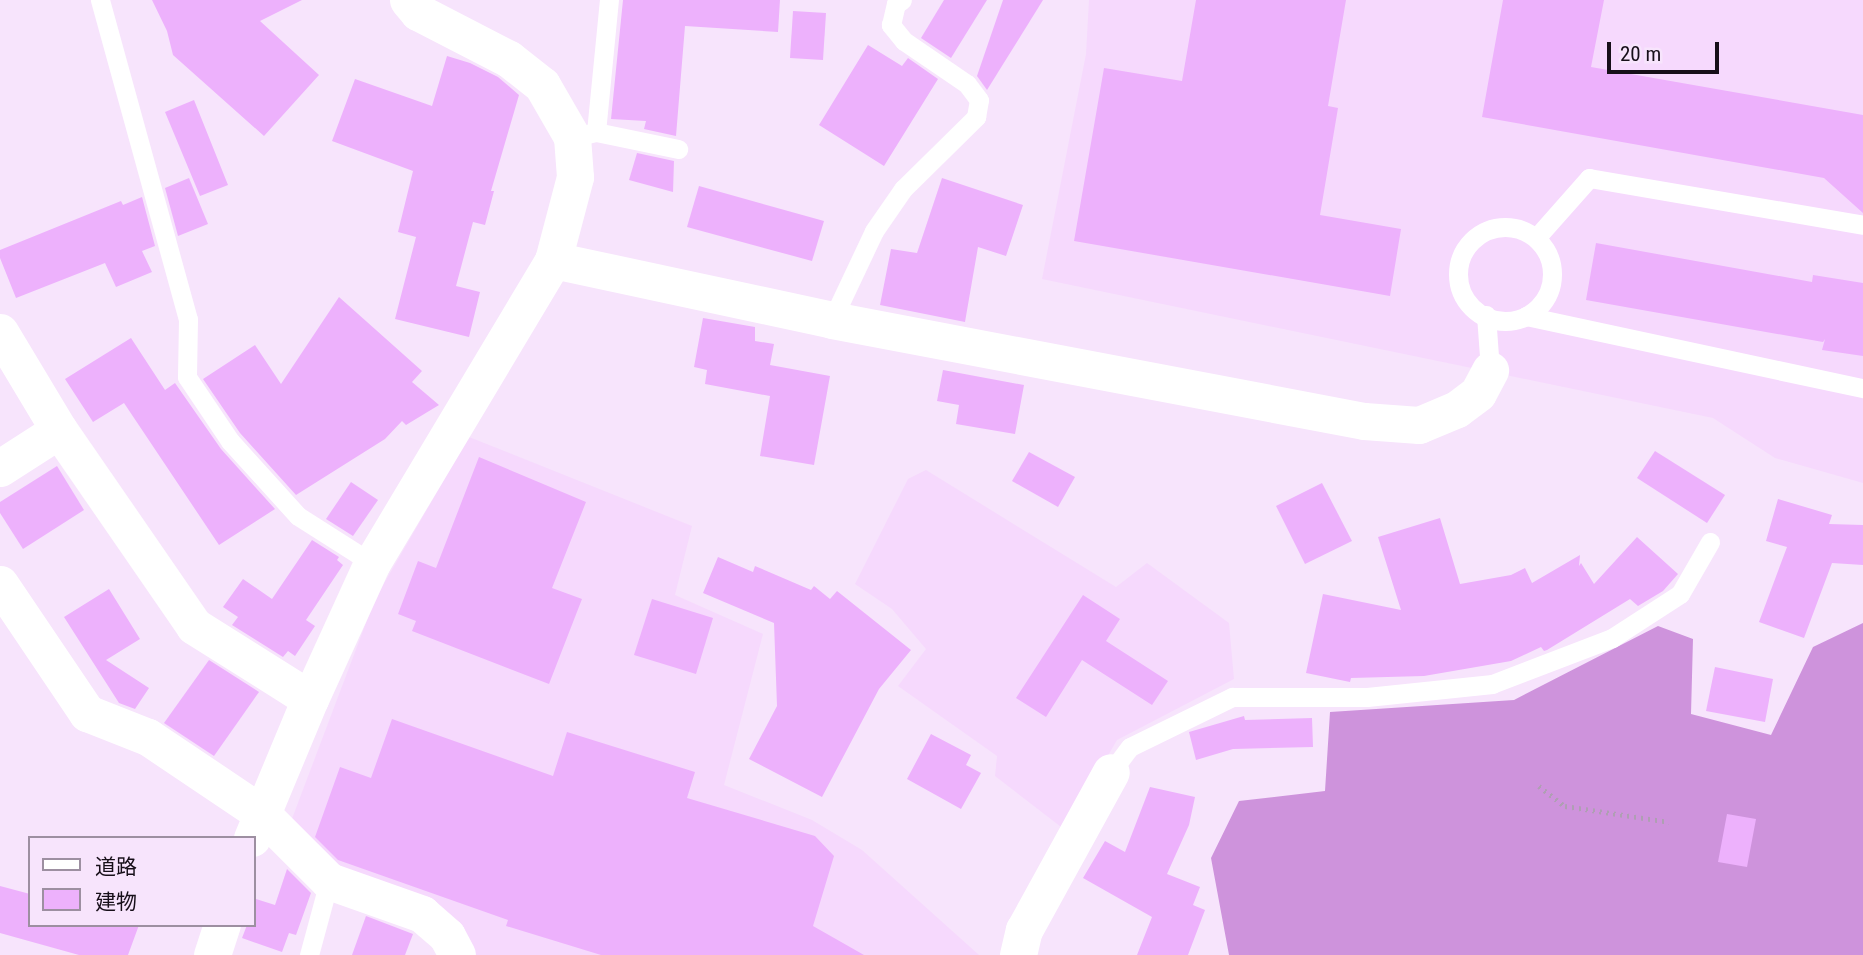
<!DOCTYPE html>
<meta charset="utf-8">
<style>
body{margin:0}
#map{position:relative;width:1863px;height:955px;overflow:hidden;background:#f7e4fc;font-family:"Roboto Condensed","Noto Sans JP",sans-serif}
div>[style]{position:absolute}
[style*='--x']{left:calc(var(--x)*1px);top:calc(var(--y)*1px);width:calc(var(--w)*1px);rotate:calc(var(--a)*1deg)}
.built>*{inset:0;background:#f6d9fd}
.forest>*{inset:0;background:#ce93dc}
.building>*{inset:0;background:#edb1fc}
.path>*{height:4.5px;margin-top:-2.25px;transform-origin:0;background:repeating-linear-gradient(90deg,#af9fb3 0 2px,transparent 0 7px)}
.service>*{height:19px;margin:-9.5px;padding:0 9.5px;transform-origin:9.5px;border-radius:9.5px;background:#fff}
.service>.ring{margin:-9.5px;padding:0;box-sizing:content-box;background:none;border:19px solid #fff;border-radius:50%}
.minor>*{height:37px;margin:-18.5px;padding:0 18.5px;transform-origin:18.5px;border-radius:18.5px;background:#fff}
span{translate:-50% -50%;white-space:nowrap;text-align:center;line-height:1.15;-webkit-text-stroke:6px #f7e4fc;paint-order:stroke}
.legend{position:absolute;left:28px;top:836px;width:228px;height:91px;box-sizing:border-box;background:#f7e4fc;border:2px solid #9d8fa1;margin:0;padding:9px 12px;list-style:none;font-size:21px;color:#170f19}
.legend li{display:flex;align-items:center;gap:14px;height:35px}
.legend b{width:35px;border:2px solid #9d8fa1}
.scale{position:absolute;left:1607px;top:42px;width:112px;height:32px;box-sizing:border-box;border:4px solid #170f19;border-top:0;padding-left:9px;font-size:21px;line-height:24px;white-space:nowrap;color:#170f19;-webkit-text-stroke:5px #f7e4fc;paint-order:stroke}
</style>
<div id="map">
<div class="built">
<i style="clip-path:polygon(1089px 0,1863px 0,1863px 483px,1775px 458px,1713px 418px,1042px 279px,1086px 54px)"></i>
<i style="clip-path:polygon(469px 437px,692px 526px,675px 595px,763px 634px,724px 785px,812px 820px,862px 850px,979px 955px,468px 955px,330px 871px,290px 824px,375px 599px)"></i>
<i style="clip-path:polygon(926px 470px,1116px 587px,1147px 563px,1229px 623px,1234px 679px,1117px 740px,1065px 830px,995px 776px,997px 756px,898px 686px,926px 649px,892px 609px,855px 584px,908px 479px)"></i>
</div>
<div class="forest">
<i style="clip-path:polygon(1863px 623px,1863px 955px,1229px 955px,1211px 858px,1239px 801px,1325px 791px,1330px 712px,1514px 700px,1658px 626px,1693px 639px,1691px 714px,1771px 735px,1813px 647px)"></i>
</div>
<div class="building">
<i style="clip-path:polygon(152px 0,302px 0,260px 21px,319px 75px,264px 136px,173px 55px,167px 31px)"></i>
<i style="clip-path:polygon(623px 0,780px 0,778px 32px,685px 26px,676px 136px,644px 129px,646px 121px,611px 119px)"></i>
<i style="clip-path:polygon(944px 0,987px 0,951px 58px,921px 38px)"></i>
<i style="clip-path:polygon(1003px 0,1043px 0,987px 90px,977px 76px)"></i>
<i style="clip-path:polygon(1196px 0,1346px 0,1328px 106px,1338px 108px,1320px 215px,1401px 229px,1390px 296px,1074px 241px,1104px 68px,1182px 81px)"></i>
<i style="clip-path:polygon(1503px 0,1604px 0,1591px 67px,1863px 115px,1863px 213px,1824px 178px,1482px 117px)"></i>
<i style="clip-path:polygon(793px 11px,826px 13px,823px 60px,790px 58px)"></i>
<i style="clip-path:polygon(868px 45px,902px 66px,908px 58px,938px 79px,884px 166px,819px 125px)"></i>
<i style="clip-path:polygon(447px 56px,470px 63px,498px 77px,519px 95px,491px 191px,494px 191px,485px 225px,473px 222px,456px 286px,480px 292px,469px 337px,395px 319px,416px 237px,398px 232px,413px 171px,332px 141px,355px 79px,432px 106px)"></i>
<i style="clip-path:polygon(194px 100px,228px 185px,200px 196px,165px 112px)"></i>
<i style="clip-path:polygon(637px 153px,674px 161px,673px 192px,629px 180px)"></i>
<i style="clip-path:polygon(189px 178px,208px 224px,178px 236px,165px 188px)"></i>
<i style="clip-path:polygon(942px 178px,1023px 205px,1006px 256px,978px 247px,965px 322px,880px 305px,891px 249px,917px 253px)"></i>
<i style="clip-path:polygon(699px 186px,824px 221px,812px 261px,687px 227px)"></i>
<i style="clip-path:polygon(142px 197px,155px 246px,142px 251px,152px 272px,116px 287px,105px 263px,16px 298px,0 258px,0 250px,121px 201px,123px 205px)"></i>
<i style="clip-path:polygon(1596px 243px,1812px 282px,1813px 275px,1863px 283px,1863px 356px,1822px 350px,1825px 339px,1823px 342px,1586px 300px)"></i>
<i style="clip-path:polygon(339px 297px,422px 371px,412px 382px,439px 405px,406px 425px,402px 421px,385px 439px,296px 495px,240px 433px,203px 379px,255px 345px,281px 384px)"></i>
<i style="clip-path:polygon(703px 318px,755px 327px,755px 341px,774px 344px,770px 365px,830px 376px,814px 465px,760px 456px,770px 396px,705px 384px,707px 370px,694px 367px)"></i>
<i style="clip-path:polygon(131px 338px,165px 390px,175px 383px,221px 449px,275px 509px,219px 545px,124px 403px,93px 422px,65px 379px)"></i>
<i style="clip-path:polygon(943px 370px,1024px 385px,1015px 434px,956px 424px,959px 405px,937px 401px)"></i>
<i style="clip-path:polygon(1655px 451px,1725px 495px,1707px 523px,1637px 478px)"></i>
<i style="clip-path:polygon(1029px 452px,1075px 477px,1058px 507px,1012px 481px)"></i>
<i style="clip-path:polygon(479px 457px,586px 502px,552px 588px,582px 599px,549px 684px,412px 631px,416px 621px,398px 614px,418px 561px,436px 568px)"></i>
<i style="clip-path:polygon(57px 466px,84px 510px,23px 549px,0 513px,0 502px)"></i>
<i style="clip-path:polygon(351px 482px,378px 500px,353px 536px,326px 519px)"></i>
<i style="clip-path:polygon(1322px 483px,1352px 541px,1305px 564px,1276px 506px)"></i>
<i style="clip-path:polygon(1778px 499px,1832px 515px,1829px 524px,1863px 525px,1863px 565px,1832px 563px,1804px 638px,1759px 622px,1787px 547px,1766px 541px)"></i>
<i style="clip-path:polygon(1440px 518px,1460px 584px,1511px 575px,1525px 568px,1532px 583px,1580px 555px,1579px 566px,1581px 563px,1594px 584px,1637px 537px,1678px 574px,1663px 591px,1638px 606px,1630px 599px,1547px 650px,1544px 651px,1541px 647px,1511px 661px,1424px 676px,1351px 678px,1350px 682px,1306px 673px,1323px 594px,1401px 610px,1378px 537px)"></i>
<i style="clip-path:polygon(312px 540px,339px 557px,337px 560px,343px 565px,306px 620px,315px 626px,295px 656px,288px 651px,283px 657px,232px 625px,238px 617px,223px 607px,243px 579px,272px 599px)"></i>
<i style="clip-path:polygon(718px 557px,753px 572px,755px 566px,811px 590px,814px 586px,830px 599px,837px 591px,911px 650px,879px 689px,822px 797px,749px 759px,777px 706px,774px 623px,703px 593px)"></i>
<i style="clip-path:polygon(109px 589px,140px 639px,106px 660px,149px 688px,135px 709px,119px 703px,64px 617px)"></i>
<i style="clip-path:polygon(1083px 595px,1120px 619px,1106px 641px,1168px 681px,1152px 705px,1082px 660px,1046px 717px,1016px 698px)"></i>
<i style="clip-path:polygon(652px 599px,713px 618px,696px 674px,634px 655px)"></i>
<i style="clip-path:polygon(209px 660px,259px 692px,214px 756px,164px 723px)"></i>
<i style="clip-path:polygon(1715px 667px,1773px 679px,1765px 722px,1706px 711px)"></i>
<i style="clip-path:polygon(1244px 716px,1245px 720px,1312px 718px,1313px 747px,1233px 749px,1196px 760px,1189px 732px)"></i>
<i style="clip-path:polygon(392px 719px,553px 776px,567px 732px,695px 772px,687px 798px,815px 836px,834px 856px,813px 926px,864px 955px,601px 955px,506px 926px,508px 920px,338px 860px,315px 837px,340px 767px,371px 778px)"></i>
<i style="clip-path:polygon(931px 734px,971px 755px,966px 765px,981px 773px,961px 809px,907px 779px)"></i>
<i style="clip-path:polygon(1150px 787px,1195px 797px,1189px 825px,1167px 874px,1200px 887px,1193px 905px,1205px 910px,1188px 955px,1137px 955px,1152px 917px,1083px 878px,1105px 841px,1125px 852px)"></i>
<i style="clip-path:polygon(1727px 814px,1756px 819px,1747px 867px,1718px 862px)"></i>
<i style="clip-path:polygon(287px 869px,311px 893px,296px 935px,289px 933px,282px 952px,242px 938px,247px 925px,254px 925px,256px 899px,275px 905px)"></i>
<i style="clip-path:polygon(0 886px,30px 894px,30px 925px,139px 925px,128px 955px,79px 955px,0 933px)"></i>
<i style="clip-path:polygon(366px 916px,413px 934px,405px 955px,352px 955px)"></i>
</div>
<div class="path">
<i style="--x:1539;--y:786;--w:33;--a:38"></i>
<i style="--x:1565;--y:806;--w:105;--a:8.7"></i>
</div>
<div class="service">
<i style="--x:100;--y:0;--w:331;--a:74.6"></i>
<i style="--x:188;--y:319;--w:58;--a:91"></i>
<i style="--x:187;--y:377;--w:77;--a:56.1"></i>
<i style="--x:230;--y:441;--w:101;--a:47.8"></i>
<i style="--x:298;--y:516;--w:88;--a:32.4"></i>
<i style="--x:596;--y:132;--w:133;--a:-84.4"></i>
<i style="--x:583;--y:135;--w:13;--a:-13"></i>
<i style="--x:596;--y:132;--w:84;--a:11.7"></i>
<i class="ring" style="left:1458px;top:227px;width:75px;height:75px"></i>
<i style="--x:1536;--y:238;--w:80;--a:-48.5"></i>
<i style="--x:1589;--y:178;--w:278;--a:9.7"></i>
<i style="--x:1486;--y:315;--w:55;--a:85.8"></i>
<i style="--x:1526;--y:316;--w:345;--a:12.1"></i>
<i style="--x:832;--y:320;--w:98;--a:-64.7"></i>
<i style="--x:874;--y:231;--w:51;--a:-55.4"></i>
<i style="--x:903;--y:189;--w:103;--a:-44.6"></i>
<i style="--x:976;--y:117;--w:17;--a:-80"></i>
<i style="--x:979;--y:100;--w:20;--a:-127"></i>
<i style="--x:967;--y:84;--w:76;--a:-145.7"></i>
<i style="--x:904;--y:41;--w:21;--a:-129"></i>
<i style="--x:891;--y:25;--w:22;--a:-77"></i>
<i style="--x:896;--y:4;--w:7;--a:-34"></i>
<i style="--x:1111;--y:772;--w:31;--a:-53"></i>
<i style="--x:1130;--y:747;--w:114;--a:-26.1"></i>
<i style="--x:1232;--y:697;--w:135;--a:0"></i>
<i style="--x:1367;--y:697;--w:126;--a:-5.9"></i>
<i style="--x:1492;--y:684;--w:129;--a:-21"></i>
<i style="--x:1612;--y:638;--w:81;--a:-32.9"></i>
<i style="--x:1680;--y:594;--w:60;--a:-60"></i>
<i style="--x:309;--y:955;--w:77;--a:-74.9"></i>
</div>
<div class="minor">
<i style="--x:408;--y:0;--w:16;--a:50"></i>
<i style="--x:418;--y:12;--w:102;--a:27.3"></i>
<i style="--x:509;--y:59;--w:42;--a:38.2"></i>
<i style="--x:542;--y:85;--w:60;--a:60"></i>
<i style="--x:572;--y:137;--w:40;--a:85.7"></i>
<i style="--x:575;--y:177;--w:86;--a:104.8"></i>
<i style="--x:0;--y:332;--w:114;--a:59"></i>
<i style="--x:59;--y:430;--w:238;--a:55.4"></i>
<i style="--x:194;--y:626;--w:137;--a:32.2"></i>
<i style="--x:0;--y:468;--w:70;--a:-32.8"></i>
<i style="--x:0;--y:584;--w:156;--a:56"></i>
<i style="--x:87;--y:713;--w:66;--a:21.5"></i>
<i style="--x:148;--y:737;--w:136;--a:33.9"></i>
<i style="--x:261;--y:813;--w:96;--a:45"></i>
<i style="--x:329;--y:881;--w:99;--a:19.5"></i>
<i style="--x:422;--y:914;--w:33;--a:41"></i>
<i style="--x:447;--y:936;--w:21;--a:62"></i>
<i style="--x:252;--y:838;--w:151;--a:-67.4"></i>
<i style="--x:310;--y:699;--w:149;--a:-65.5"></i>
<i style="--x:372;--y:563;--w:353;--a:-59.1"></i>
<i style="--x:553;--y:260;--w:285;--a:12.1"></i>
<i style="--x:832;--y:320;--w:542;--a:10.75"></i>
<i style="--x:1364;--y:421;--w:55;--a:4.2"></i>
<i style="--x:1419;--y:425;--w:41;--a:-22.8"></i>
<i style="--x:1457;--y:409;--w:26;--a:-37"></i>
<i style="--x:1478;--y:393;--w:26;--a:-62"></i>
<i style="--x:212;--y:955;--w:32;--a:-72"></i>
<i style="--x:1018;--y:955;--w:26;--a:-77"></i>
<i style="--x:1024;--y:930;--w:180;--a:-61.2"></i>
</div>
<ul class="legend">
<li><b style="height:9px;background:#fff"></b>道路</li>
<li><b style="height:19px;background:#edb1fc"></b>建物</li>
</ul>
<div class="scale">20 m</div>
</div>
